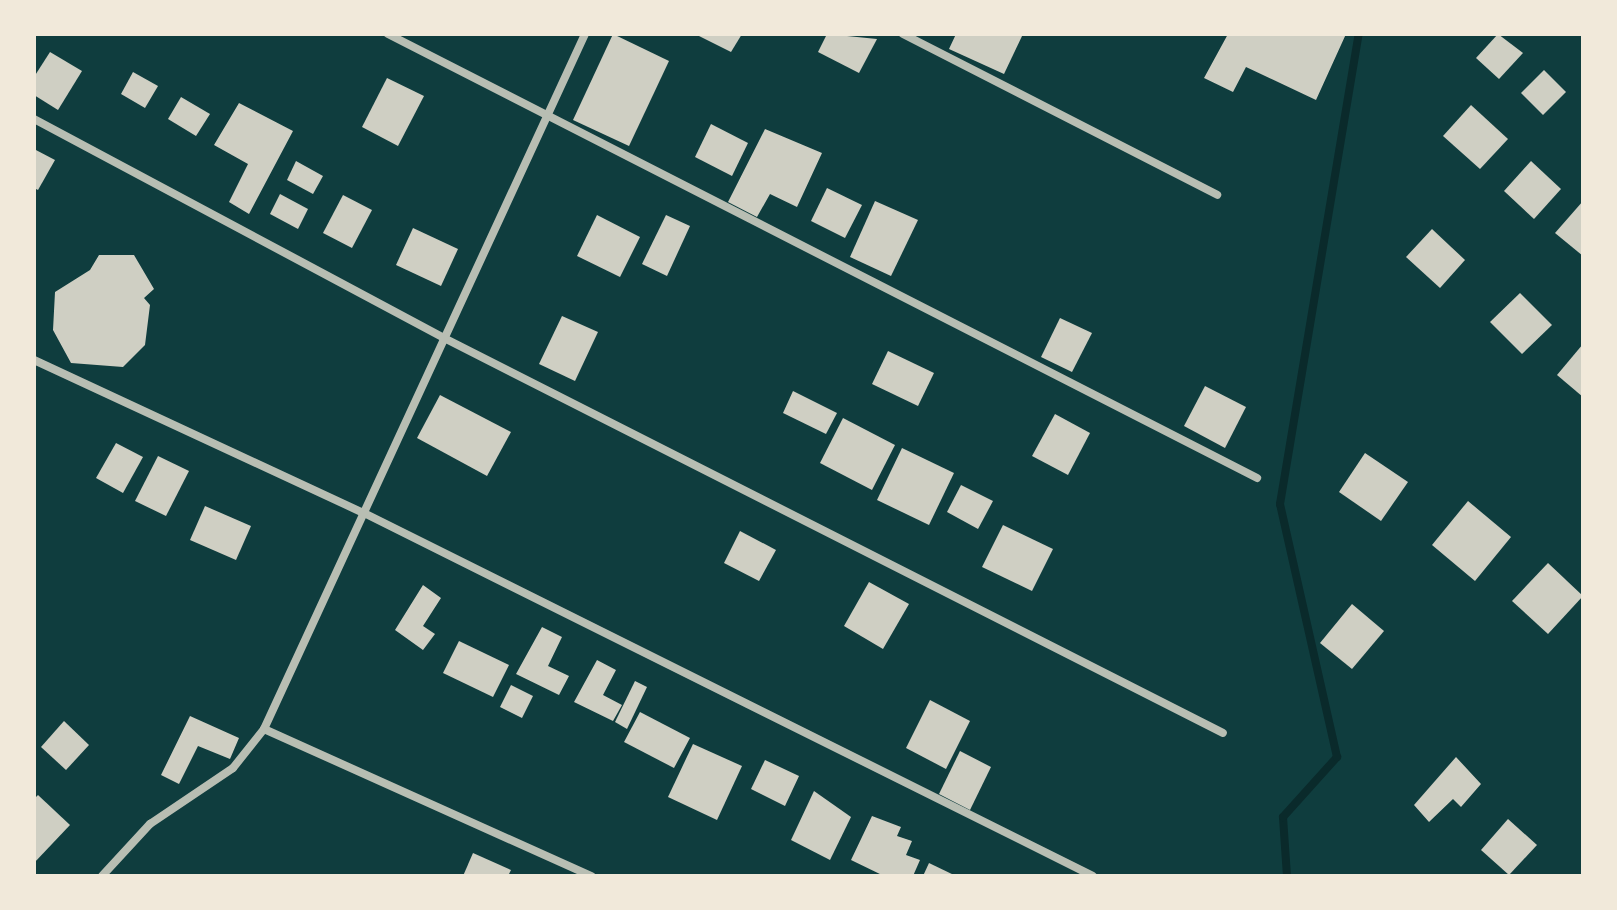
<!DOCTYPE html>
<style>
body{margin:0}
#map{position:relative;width:1617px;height:910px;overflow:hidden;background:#0f3d3e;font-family:Barlow,sans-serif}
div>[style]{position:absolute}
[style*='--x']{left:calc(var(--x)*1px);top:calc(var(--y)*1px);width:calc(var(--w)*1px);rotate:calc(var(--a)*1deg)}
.stream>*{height:8px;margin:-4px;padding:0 4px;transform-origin:4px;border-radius:4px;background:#0a2a2b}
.building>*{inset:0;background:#cfcfc3}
.minor>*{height:8px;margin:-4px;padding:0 4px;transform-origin:4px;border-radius:4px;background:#b8beb3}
span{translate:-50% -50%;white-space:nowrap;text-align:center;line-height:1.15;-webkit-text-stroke:6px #f1e9da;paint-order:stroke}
.frame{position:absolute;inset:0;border:36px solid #f1e9da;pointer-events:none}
</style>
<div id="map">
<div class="stream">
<i style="--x:1287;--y:876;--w:59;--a:-93.9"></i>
<i style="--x:1283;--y:817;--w:81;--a:-48"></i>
<i style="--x:1337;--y:757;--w:259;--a:-102.7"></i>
<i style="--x:1280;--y:504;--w:477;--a:-80.5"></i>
</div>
<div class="building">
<i style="clip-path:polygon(613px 34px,669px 61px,629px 146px,573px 120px)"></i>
<i style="clip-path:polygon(695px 34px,742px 34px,731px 52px)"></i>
<i style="clip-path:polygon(827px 34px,877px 39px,859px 73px,818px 52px)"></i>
<i style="clip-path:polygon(956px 34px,1023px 34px,1004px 74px,949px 49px)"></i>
<i style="clip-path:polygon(1228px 34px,1346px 34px,1316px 100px,1246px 67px,1233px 92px,1204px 78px)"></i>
<i style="clip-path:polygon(1498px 34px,1523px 53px,1499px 79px,1476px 58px)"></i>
<i style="clip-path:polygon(50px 52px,82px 71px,58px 110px,34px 95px,34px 77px)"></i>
<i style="clip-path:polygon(1544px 70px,1566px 92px,1543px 115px,1521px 93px)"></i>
<i style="clip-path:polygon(133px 72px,158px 86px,145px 108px,121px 94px)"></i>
<i style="clip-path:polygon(387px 78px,424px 96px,398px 146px,362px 127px)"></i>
<i style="clip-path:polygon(181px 97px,210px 114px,196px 136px,168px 119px)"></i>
<i style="clip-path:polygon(239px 103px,293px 131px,249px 214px,229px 202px,248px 164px,214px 145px)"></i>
<i style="clip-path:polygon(1471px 105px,1508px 139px,1480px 169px,1443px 136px)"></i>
<i style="clip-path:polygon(711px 124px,748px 143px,732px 176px,695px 157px)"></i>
<i style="clip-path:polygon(765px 129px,822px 153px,797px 207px,770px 194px,757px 217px,728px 202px)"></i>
<i style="clip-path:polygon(34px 149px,55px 160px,38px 190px,34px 188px)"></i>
<i style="clip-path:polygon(296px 161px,323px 176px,313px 194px,287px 180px)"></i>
<i style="clip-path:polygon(1531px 161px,1561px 189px,1534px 219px,1504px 191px)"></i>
<i style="clip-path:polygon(827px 188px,862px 205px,845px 238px,811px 221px)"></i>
<i style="clip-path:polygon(280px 194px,308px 209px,298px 229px,270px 214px)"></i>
<i style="clip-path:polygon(343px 195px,372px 210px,352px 248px,323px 233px)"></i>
<i style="clip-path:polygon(875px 201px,918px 220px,891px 276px,850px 257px)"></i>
<i style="clip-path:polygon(1583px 201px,1583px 256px,1555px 233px)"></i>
<i style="clip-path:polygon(597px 215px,640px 237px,620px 277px,577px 256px)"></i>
<i style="clip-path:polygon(666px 215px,690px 226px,667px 276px,642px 264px)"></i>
<i style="clip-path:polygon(413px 228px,458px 249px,441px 286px,396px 265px)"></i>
<i style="clip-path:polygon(1432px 229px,1465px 260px,1440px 288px,1406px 257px)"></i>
<i style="clip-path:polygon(99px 255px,134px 255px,154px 289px,144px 298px,150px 305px,145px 345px,123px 367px,71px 363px,53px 330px,55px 292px,90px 270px)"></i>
<i style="clip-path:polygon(1520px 293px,1552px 325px,1522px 354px,1490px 322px)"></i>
<i style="clip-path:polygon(562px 316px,598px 332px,575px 381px,539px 364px)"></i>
<i style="clip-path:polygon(1060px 318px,1092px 333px,1072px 372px,1041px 357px)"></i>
<i style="clip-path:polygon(1583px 344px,1583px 397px,1557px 375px)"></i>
<i style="clip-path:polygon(888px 351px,934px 373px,918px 406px,872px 384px)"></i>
<i style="clip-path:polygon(1205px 386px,1246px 407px,1225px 448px,1184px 426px)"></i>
<i style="clip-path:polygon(793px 391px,837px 413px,826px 434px,783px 413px)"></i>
<i style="clip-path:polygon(440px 395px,511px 432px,487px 476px,417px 438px)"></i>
<i style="clip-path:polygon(1055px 414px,1090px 433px,1068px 475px,1032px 456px)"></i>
<i style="clip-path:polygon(843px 418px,895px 445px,872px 490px,820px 463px)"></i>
<i style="clip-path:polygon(116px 443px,143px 457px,123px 493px,96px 478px)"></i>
<i style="clip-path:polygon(902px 448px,954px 473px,929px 525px,877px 500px)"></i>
<i style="clip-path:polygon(1365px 453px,1408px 482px,1381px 521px,1339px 492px)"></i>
<i style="clip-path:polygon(158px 456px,189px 471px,166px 516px,135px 501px)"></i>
<i style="clip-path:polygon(961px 485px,993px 501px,978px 529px,947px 512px)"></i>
<i style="clip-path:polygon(1468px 501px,1511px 537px,1475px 581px,1432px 545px)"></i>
<i style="clip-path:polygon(205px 506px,251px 526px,236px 560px,190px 540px)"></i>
<i style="clip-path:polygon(1003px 525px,1053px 549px,1032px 591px,982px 567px)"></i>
<i style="clip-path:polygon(740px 531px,776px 550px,759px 581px,724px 563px)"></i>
<i style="clip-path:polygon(1548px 563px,1583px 596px,1548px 634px,1512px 601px)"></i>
<i style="clip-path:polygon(869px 582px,909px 604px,883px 649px,844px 626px)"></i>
<i style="clip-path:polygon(423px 585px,441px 598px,423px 626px,435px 634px,423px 650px,395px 630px)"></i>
<i style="clip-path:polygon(1352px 604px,1384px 631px,1352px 669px,1320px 643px)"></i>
<i style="clip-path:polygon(542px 627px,562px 637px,548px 666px,569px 676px,559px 695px,516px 674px)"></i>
<i style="clip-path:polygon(459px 641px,509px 665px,493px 697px,443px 673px)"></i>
<i style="clip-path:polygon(597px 660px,616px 670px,603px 695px,622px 705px,613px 721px,574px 702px)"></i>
<i style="clip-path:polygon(635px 681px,647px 687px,627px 729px,615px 722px)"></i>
<i style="clip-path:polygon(511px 685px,533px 696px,522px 718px,500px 707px)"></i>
<i style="clip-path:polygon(930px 700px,970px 721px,946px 769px,906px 748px)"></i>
<i style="clip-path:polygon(640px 712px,690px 738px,674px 768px,624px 742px)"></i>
<i style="clip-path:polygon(190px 716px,239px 738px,230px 759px,198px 746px,179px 784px,161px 775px)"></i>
<i style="clip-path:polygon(64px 721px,89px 745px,66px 770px,41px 747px)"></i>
<i style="clip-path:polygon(693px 744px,742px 766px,717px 820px,668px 797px)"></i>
<i style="clip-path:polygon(960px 751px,991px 767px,970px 810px,939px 794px)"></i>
<i style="clip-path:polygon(1456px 757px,1481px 784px,1461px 807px,1453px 799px,1429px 822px,1414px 805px)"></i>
<i style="clip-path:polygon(765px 760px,799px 776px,785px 806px,751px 789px)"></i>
<i style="clip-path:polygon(814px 791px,851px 817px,830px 860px,791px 840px)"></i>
<i style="clip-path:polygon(38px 795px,70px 825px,34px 863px,34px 799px)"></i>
<i style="clip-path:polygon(872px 816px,901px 827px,897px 836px,912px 841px,906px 855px,920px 860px,913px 876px,884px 876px,851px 860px)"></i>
<i style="clip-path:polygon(1508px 819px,1537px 845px,1509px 875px,1481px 850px)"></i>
<i style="clip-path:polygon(473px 853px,511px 870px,508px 876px,463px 876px)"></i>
<i style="clip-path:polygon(929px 863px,956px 876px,923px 876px)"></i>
</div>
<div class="minor">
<i style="--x:388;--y:34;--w:976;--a:27.06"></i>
<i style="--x:903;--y:34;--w:353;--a:27.1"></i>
<i style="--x:34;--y:119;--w:467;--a:28.1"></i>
<i style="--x:446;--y:339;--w:871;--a:26.89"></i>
<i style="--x:34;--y:360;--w:364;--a:24.9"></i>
<i style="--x:364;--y:513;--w:814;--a:26.47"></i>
<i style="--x:264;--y:729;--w:359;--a:24.2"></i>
<i style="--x:102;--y:876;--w:71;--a:-47.3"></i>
<i style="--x:150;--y:824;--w:100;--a:-34"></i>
<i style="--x:233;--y:768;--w:50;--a:-51.5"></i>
<i style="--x:264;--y:729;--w:766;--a:-65.21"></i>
</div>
<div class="frame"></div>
</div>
